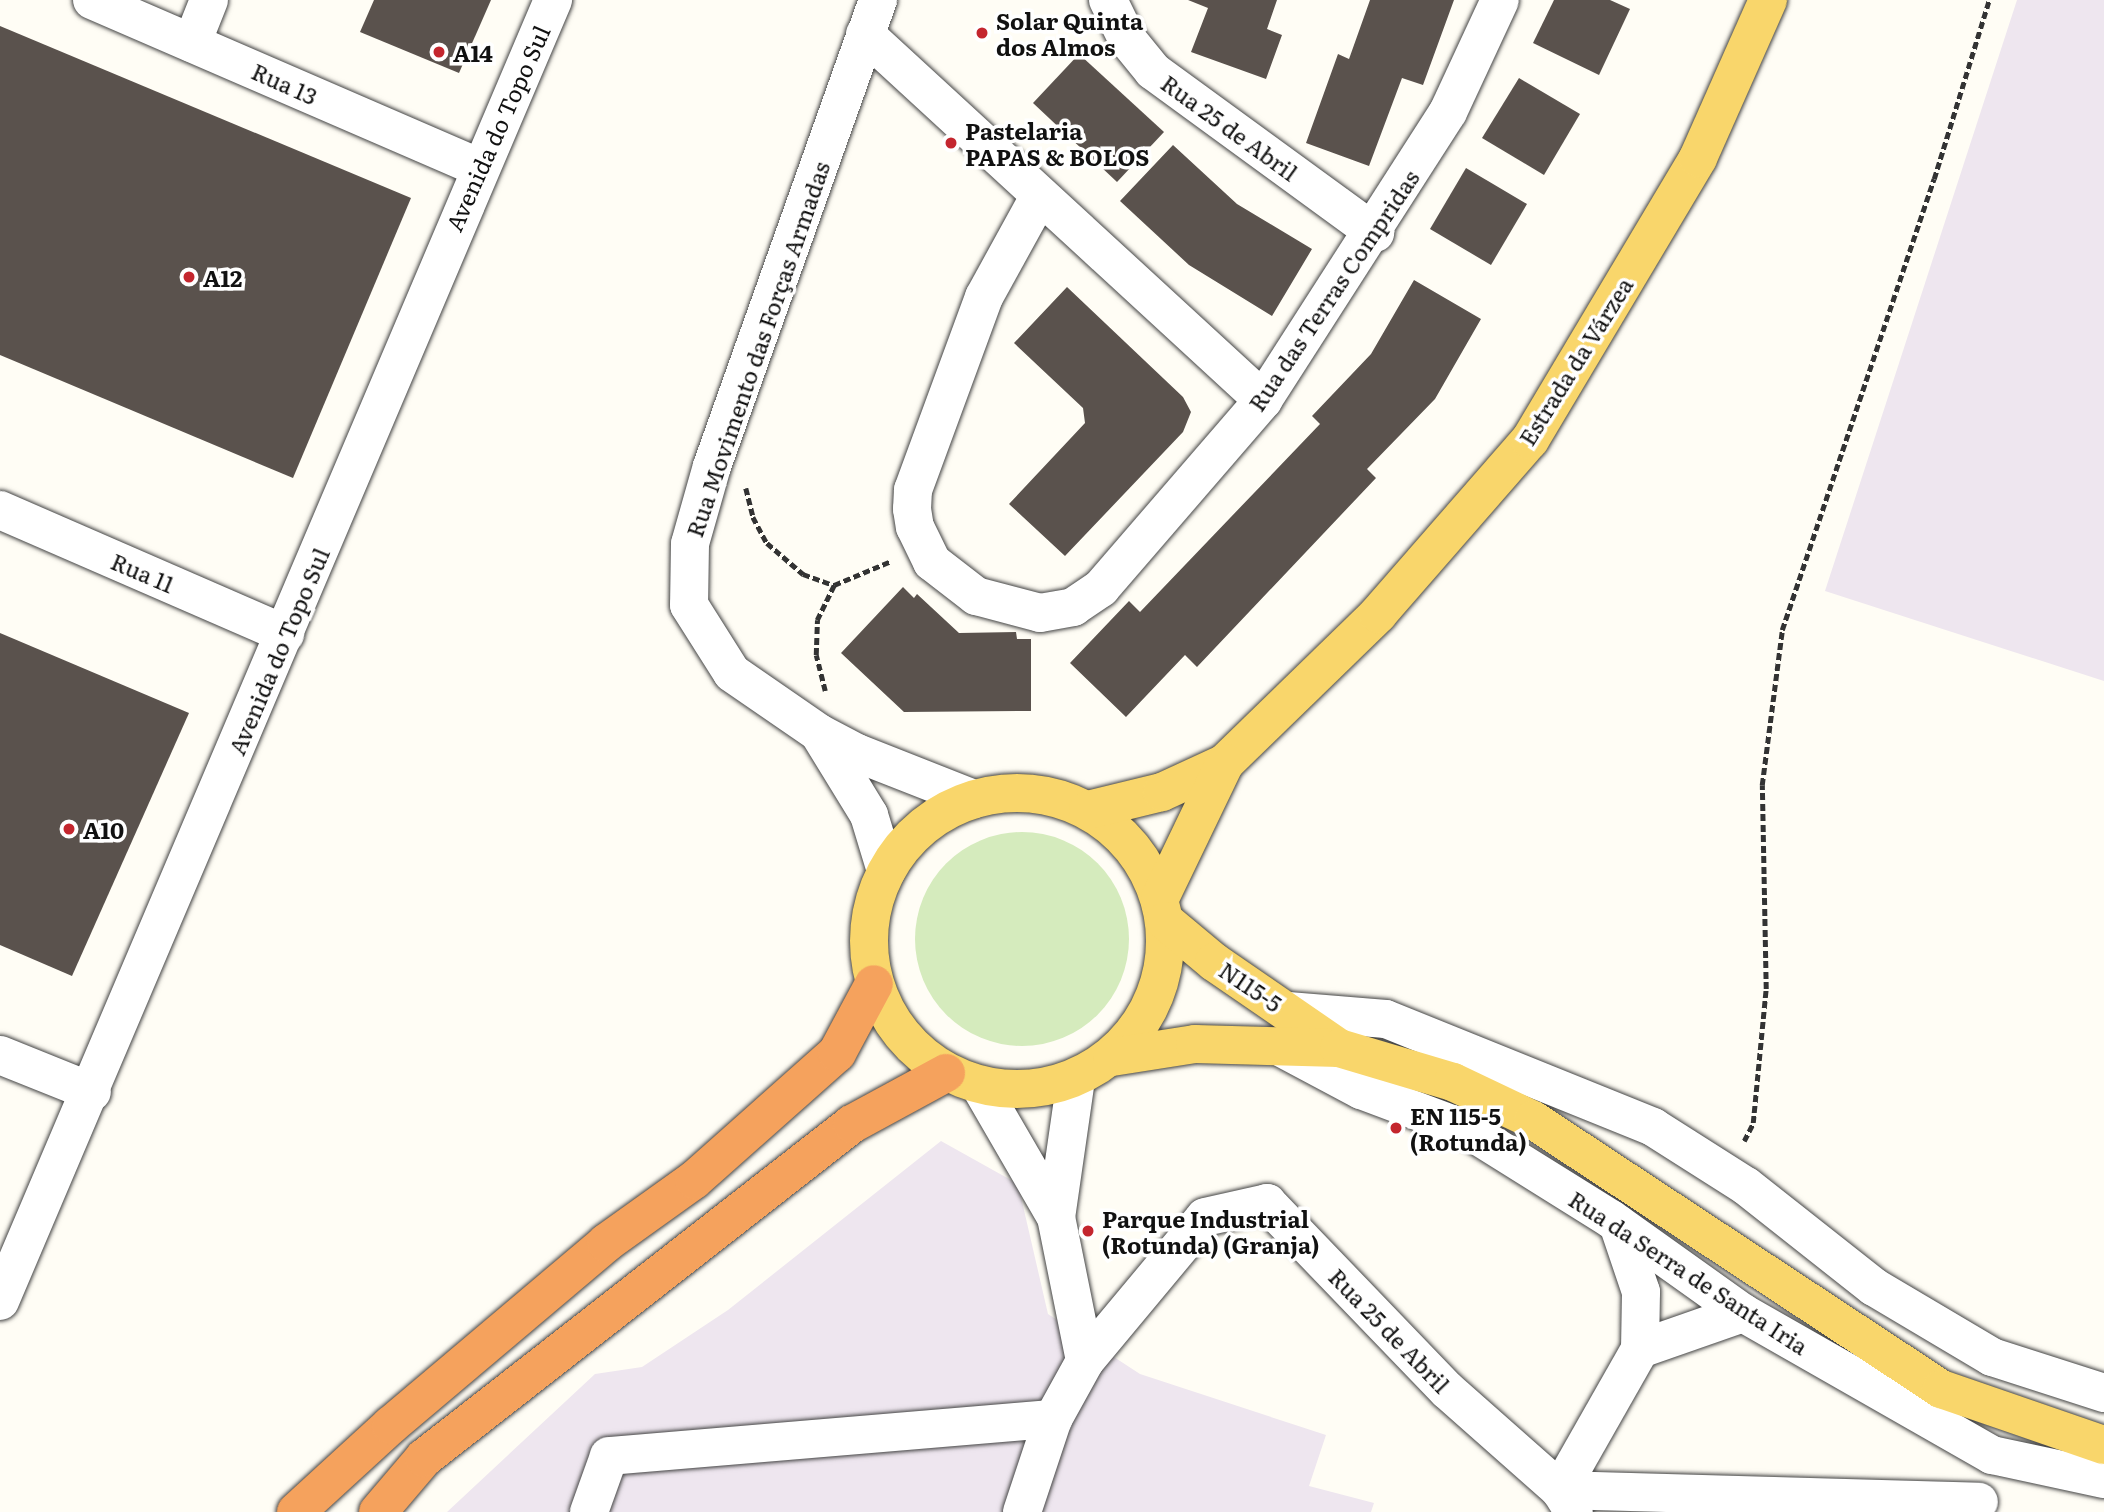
<!DOCTYPE html>
<meta charset="utf-8">
<style>
body{margin:0}
#map{position:relative;width:2104px;height:1512px;overflow:hidden;background:#fffdf5;font-family:Literata,serif}
div>[style]{position:absolute}
[style*='--x']{left:calc(var(--x)*1px);top:calc(var(--y)*1px);width:calc(var(--w)*1px);rotate:calc(var(--a)*1deg)}
.industrial>*{inset:0;background:#eee6ef}
.green>*{inset:0;background:#d5ebbd}
.round{border-radius:50%}
.building>*{inset:0;background:#5a524d}
.path>*{height:4.5px;margin-top:-2.25px;transform-origin:0;background:repeating-linear-gradient(90deg,#333 0 7px,transparent 0 10.5px)}
.roads{filter:drop-shadow(0 0 2px #444) drop-shadow(0 0 2px #444)}
.minor>*{height:38px;margin:-19px;padding:0 19px;transform-origin:19px;border-radius:19px;background:#fff}
.major>*{height:38px;margin:-19px;padding:0 19px;transform-origin:19px;border-radius:19px;background:#f9d66b}
.major>.ring{margin:-19px;padding:0;box-sizing:content-box;background:none;border:38px solid #f9d66b;border-radius:50%}
.highway>*{height:38px;margin:-19px;padding:0 19px;transform-origin:19px;border-radius:19px;background:#f5a25d}
.dots>*{width:19px;height:19px;translate:-50% -50%;box-sizing:border-box;border:4px solid #fff;border-radius:50%}
span{translate:-50% -50%;white-space:nowrap;text-align:center;line-height:1.15;-webkit-text-stroke:7px #fff;paint-order:stroke}
.poi-label{font-size:23px;color:#111;font-weight:700}
.left{translate:0 -50%;text-align:left}
.street-label{font-size:23px;color:#111}
</style>
<div id="map">
<div class="industrial">
<i style="clip-path:polygon(2017px 0,2104px 0,2104px 681px,1825px 591px)"></i>
<i style="clip-path:polygon(941px 1141px,1018px 1184px,1048px 1314px,1140px 1374px,1326px 1435px,1309px 1486px,1374px 1503px,1371px 1512px,447px 1512px,595px 1374px,642px 1367px,728px 1310px)"></i>
</div>
<div class="green">
<i class="round" style="left:915px;top:832px;width:214px;height:214px"></i>
</div>
<div class="building">
<i style="clip-path:polygon(374px 0,491px 0,459px 73px,360px 32px)"></i>
<i style="clip-path:polygon(1188px 0,1277px 0,1267px 29px,1282px 35px,1266px 79px,1191px 52px,1208px 8px)"></i>
<i style="clip-path:polygon(1370px 0,1454px 0,1423px 85px,1402px 78px,1369px 166px,1306px 143px,1338px 54px,1349px 59px)"></i>
<i style="clip-path:polygon(1554px 0,1610px 0,1630px 9px,1599px 75px,1533px 43px)"></i>
<i style="clip-path:polygon(0 26px,411px 198px,293px 478px,0 355px)"></i>
<i style="clip-path:polygon(1079px 54px,1164px 132px,1117px 182px,1033px 103px)"></i>
<i style="clip-path:polygon(1519px 78px,1580px 114px,1544px 175px,1482px 138px)"></i>
<i style="clip-path:polygon(1173px 145px,1237px 204px,1312px 249px,1272px 316px,1189px 265px,1120px 201px)"></i>
<i style="clip-path:polygon(1466px 168px,1527px 204px,1491px 265px,1430px 229px)"></i>
<i style="clip-path:polygon(1414px 280px,1481px 319px,1435px 399px,1367px 469px,1376px 478px,1197px 667px,1185px 655px,1126px 717px,1070px 663px,1129px 601px,1140px 612px,1320px 424px,1312px 416px,1371px 354px)"></i>
<i style="clip-path:polygon(1067px 287px,1183px 397px,1191px 412px,1183px 432px,1065px 556px,1009px 504px,1085px 423px,1083px 408px,1014px 343px)"></i>
<i style="clip-path:polygon(903px 587px,914px 598px,917px 594px,959px 633px,1016px 632px,1017px 639px,1031px 639px,1031px 711px,904px 712px,841px 653px)"></i>
<i style="clip-path:polygon(0 633px,189px 713px,72px 976px,0 945px)"></i>
</div>
<div class="path">
<i style="--x:746;--y:488;--w:30;--a:76"></i>
<i style="--x:753;--y:517;--w:30;--a:62"></i>
<i style="--x:767;--y:543;--w:48;--a:40.7"></i>
<i style="--x:803;--y:574;--w:33;--a:20"></i>
<i style="--x:825;--y:691;--w:37;--a:-104"></i>
<i style="--x:816;--y:655;--w:35;--a:-88"></i>
<i style="--x:817;--y:620;--w:39;--a:-64"></i>
<i style="--x:834;--y:585;--w:62;--a:-22.8"></i>
<i style="--x:1744;--y:1141;--w:20;--a:-63"></i>
<i style="--x:1753;--y:1123;--w:135;--a:-84.5"></i>
<i style="--x:1766;--y:989;--w:204;--a:-91.1"></i>
<i style="--x:1762;--y:785;--w:156;--a:-82.6"></i>
<i style="--x:1782;--y:630;--w:476;--a:-71.4"></i>
<i style="--x:1934;--y:179;--w:187;--a:-72.9"></i>
</div>
<div class="roads">
<div class="minor">
<i style="--x:92;--y:0;--w:421;--a:23.4"></i>
<i style="--x:878;--y:0;--w:495;--a:109.6"></i>
<i style="--x:712;--y:466;--w:81;--a:105.8"></i>
<i style="--x:690;--y:544;--w:61;--a:90.9"></i>
<i style="--x:689;--y:605;--w:80;--a:57.7"></i>
<i style="--x:732;--y:673;--w:106;--a:34.6"></i>
<i style="--x:819;--y:733;--w:43;--a:27.8"></i>
<i style="--x:857;--y:753;--w:126;--a:21.5"></i>
<i style="--x:1108;--y:0;--w:43;--a:64"></i>
<i style="--x:1127;--y:39;--w:41;--a:50.9"></i>
<i style="--x:1153;--y:71;--w:275;--a:36.1"></i>
<i style="--x:865;--y:34;--w:541;--a:42.6"></i>
<i style="--x:192;--y:43;--w:46;--a:-68.4"></i>
<i style="--x:1039;--y:197;--w:114;--a:118.8"></i>
<i style="--x:984;--y:297;--w:206;--a:110.2"></i>
<i style="--x:913;--y:490;--w:19;--a:93"></i>
<i style="--x:912;--y:509;--w:18;--a:81"></i>
<i style="--x:915;--y:527;--w:39;--a:64"></i>
<i style="--x:932;--y:562;--w:56;--a:37.7"></i>
<i style="--x:976;--y:596;--w:66;--a:14.9"></i>
<i style="--x:1040;--y:613;--w:34;--a:-10"></i>
<i style="--x:1073;--y:607;--w:34;--a:-34"></i>
<i style="--x:1101;--y:588;--w:248;--a:-49.2"></i>
<i style="--x:1263;--y:400;--w:342;--a:-57.3"></i>
<i style="--x:1448;--y:112;--w:123;--a:-65.1"></i>
<i style="--x:0;--y:510;--w:311;--a:23.5"></i>
<i style="--x:820;--y:735;--w:94;--a:58.5"></i>
<i style="--x:869;--y:815;--w:59;--a:73.1"></i>
<i style="--x:1288;--y:1011;--w:98;--a:4.7"></i>
<i style="--x:1386;--y:1019;--w:288;--a:22"></i>
<i style="--x:1653;--y:1127;--w:110;--a:32.4"></i>
<i style="--x:1746;--y:1186;--w:163;--a:38.3"></i>
<i style="--x:1874;--y:1287;--w:137;--a:30.7"></i>
<i style="--x:1992;--y:1357;--w:118;--a:17.8"></i>
<i style="--x:1280;--y:1047;--w:92;--a:28"></i>
<i style="--x:1361;--y:1090;--w:116;--a:20.6"></i>
<i style="--x:1470;--y:1131;--w:166;--a:32"></i>
<i style="--x:1611;--y:1219;--w:162;--a:35.5"></i>
<i style="--x:1743;--y:1313;--w:287;--a:29.7"></i>
<i style="--x:1992;--y:1455;--w:115;--a:12.1"></i>
<i style="--x:0;--y:1055;--w:99;--a:21.9"></i>
<i style="--x:1076;--y:1079;--w:139;--a:98.2"></i>
<i style="--x:1056;--y:1217;--w:147;--a:78.6"></i>
<i style="--x:980;--y:1086;--w:151;--a:59.9"></i>
<i style="--x:1618;--y:1224;--w:72;--a:71.3"></i>
<i style="--x:1641;--y:1292;--w:57;--a:91"></i>
<i style="--x:0;--y:1301;--w:1414;--a:-66.97"></i>
<i style="--x:1560;--y:1490;--w:419;--a:1.6"></i>
<i style="--x:1560;--y:1490;--w:162;--a:-60.4"></i>
<i style="--x:1640;--y:1349;--w:109;--a:-19.3"></i>
<i style="--x:589;--y:1512;--w:59;--a:-70.3"></i>
<i style="--x:609;--y:1456;--w:446;--a:-4.8"></i>
<i style="--x:1022;--y:1512;--w:98;--a:-71.6"></i>
<i style="--x:1053;--y:1419;--w:66;--a:-61.1"></i>
<i style="--x:1085;--y:1361;--w:187;--a:-50.2"></i>
<i style="--x:1205;--y:1217;--w:64;--a:-12.7"></i>
<i style="--x:1267;--y:1203;--w:260;--a:46.1"></i>
<i style="--x:1447;--y:1390;--w:151;--a:41.5"></i>
<i style="--x:1560;--y:1490;--w:26;--a:58"></i>
</div>
<div class="major">
<i class="ring" style="left:869px;top:793px;width:258px;height:258px"></i>
<i style="--x:1088;--y:810;--w:76;--a:-13.7"></i>
<i style="--x:1162;--y:792;--w:69;--a:-24.7"></i>
<i style="--x:1225;--y:763;--w:214;--a:-44.2"></i>
<i style="--x:1378;--y:614;--w:231;--a:-48.9"></i>
<i style="--x:1530;--y:440;--w:328;--a:-59.2"></i>
<i style="--x:1698;--y:158;--w:173;--a:-66.1"></i>
<i style="--x:1160;--y:898;--w:150;--a:-64.3"></i>
<i style="--x:1165;--y:921;--w:64;--a:39.9"></i>
<i style="--x:1214;--y:962;--w:152;--a:34.5"></i>
<i style="--x:1112;--y:1057;--w:84;--a:-8.9"></i>
<i style="--x:1195;--y:1044;--w:144;--a:1.6"></i>
<i style="--x:1339;--y:1048;--w:119;--a:16.6"></i>
<i style="--x:1453;--y:1082;--w:89;--a:25.4"></i>
<i style="--x:1533;--y:1120;--w:489;--a:33.4"></i>
<i style="--x:1941;--y:1389;--w:172;--a:19"></i>
</div>
<div class="highway">
<i style="--x:296;--y:1512;--w:129;--a:-42.5"></i>
<i style="--x:391;--y:1425;--w:282;--a:-40.2"></i>
<i style="--x:606;--y:1243;--w:108;--a:-35.6"></i>
<i style="--x:694;--y:1180;--w:191;--a:-41.6"></i>
<i style="--x:837;--y:1053;--w:78;--a:-61.8"></i>
<i style="--x:378;--y:1512;--w:71;--a:-49.6"></i>
<i style="--x:424;--y:1458;--w:543;--a:-37.97"></i>
<i style="--x:852;--y:1124;--w:107;--a:-28.5"></i>
</div>
</div>
<div class="dots">
<i style="left:982px;top:33px;background:#c4262e"></i>
<i style="left:439px;top:52px;background:#c4262e"></i>
<i style="left:951px;top:143px;background:#c4262e"></i>
<i style="left:189px;top:277px;background:#c4262e"></i>
<i style="left:69px;top:829px;background:#c4262e"></i>
<i style="left:1396px;top:1128px;background:#c4262e"></i>
<i style="left:1088px;top:1231px;background:#c4262e"></i>
</div>
<div class="poi-label">
<span class="left" style="left:996px;top:33px">Solar Quinta<br>dos Almos</span>
<span class="left" style="left:453px;top:52px">A14</span>
<span class="left" style="left:965px;top:143px">Pastelaria<br>PAPAS &amp; BOLOS</span>
<span class="left" style="left:203px;top:277px">A12</span>
<span class="left" style="left:83px;top:829px">A10</span>
<span class="left" style="left:1410px;top:1128px">EN 115-5<br>(Rotunda)</span>
<span class="left" style="left:1102px;top:1231px">Parque Industrial<br>(Rotunda) (Granja)</span>
</div>
<div class="street-label">
<span style="left:285px;top:83px;rotate:24deg">Rua 13</span>
<span style="left:1230px;top:127px;rotate:36deg">Rua 25 de Abril</span>
<span style="left:497px;top:128px;rotate:-66deg">Avenida do Topo Sul</span>
<span style="left:1333px;top:290px;rotate:-56deg">Rua das Terras Compridas</span>
<span style="left:757px;top:349px;rotate:-71deg">Rua Movimento das Forças Armadas</span>
<span style="left:1575px;top:361px;rotate:-58deg">Estrada da Várzea</span>
<span style="left:143px;top:572px;rotate:23deg">Rua 11</span>
<span style="left:278px;top:651px;rotate:-67deg">Avenida do Topo Sul</span>
<span style="left:1251px;top:986px;rotate:34deg">N115-5</span>
<span style="left:1689px;top:1272px;rotate:33deg">Rua da Serra de Santa Iria</span>
<span style="left:1390px;top:1330px;rotate:46deg">Rua 25 de Abril</span>
</div>
</div>
